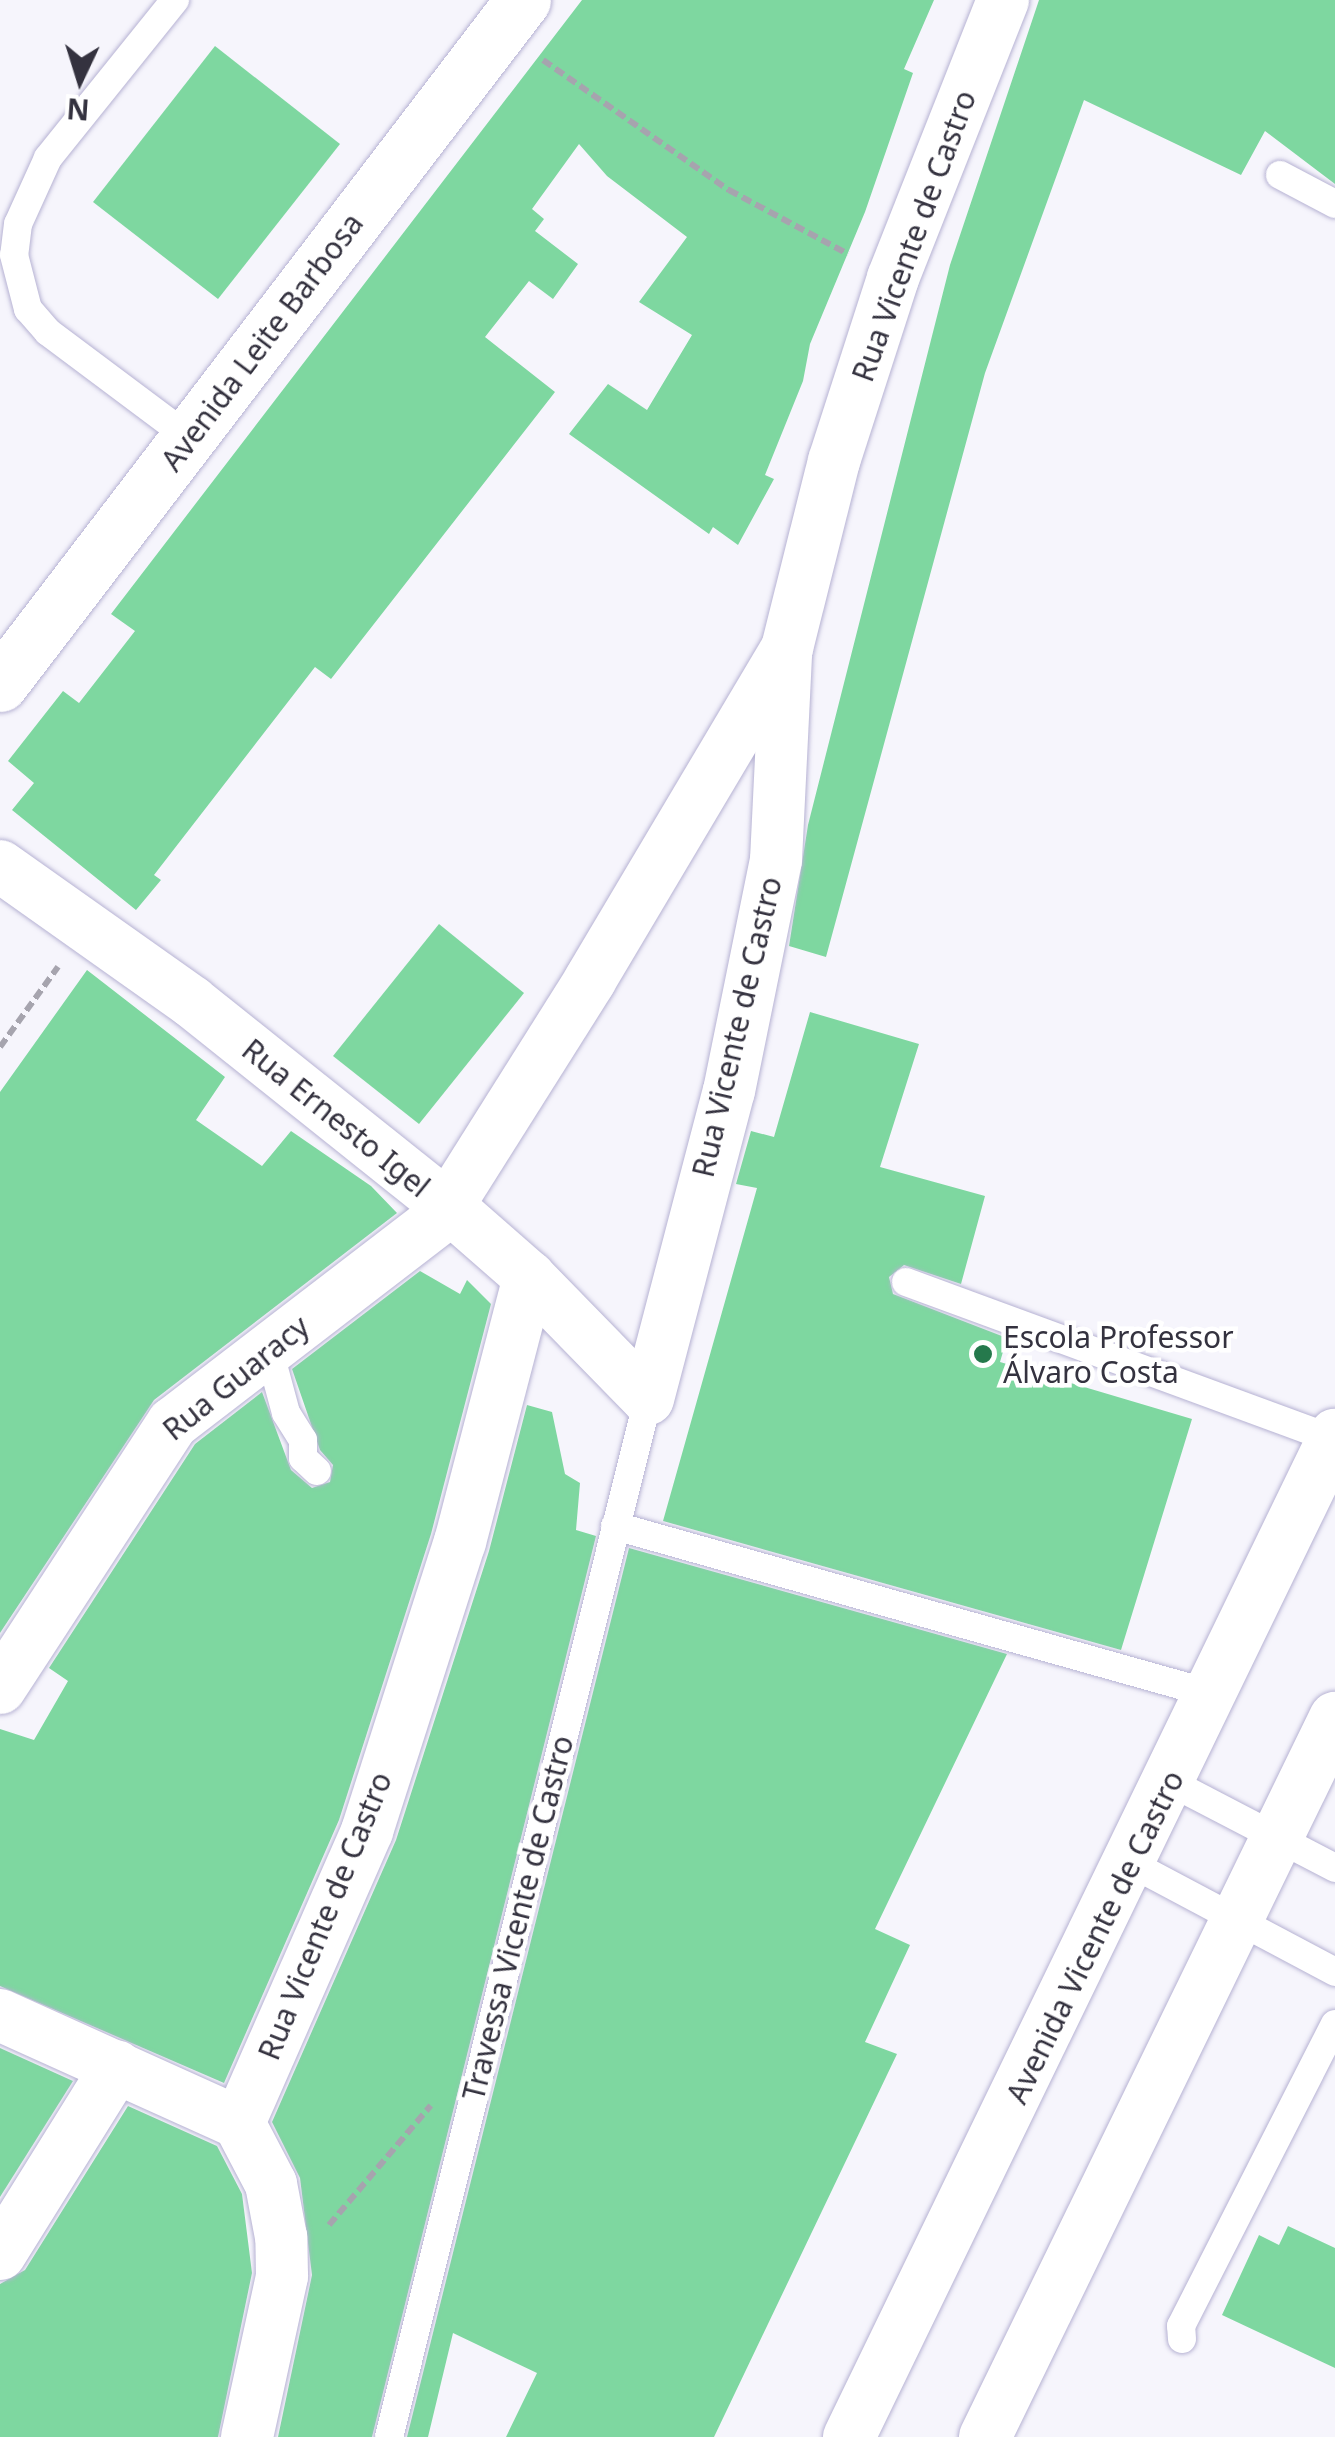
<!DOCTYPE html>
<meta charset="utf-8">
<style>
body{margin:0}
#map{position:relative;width:1335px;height:2437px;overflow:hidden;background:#f6f5fc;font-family:"Noto Sans",sans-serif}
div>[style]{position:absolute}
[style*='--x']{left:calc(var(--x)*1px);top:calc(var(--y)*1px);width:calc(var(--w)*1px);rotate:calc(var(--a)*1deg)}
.building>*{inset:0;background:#7ed7a0}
.path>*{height:6px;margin-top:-3px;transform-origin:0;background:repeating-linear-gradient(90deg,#a6a4ae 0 10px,transparent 0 15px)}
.roads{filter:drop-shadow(0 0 2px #b6b2d3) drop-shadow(0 0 2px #b6b2d3)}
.lane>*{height:28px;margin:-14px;padding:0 14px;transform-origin:14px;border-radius:14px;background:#fff}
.street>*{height:52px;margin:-26px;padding:0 26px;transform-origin:26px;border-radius:26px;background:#fff}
.secondary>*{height:55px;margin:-27.5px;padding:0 27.5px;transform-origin:27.5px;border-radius:27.5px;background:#fff}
.dots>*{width:28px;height:28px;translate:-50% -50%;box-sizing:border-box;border:5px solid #fff;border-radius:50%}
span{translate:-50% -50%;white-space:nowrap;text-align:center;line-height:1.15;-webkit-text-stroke:9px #fff;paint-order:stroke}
.street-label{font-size:30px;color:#34323f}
.poi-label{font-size:30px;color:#34323f}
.left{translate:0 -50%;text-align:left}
.north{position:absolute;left:30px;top:30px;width:100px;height:100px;-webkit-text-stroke:8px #fff;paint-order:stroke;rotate:184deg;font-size:28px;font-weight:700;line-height:40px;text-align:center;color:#34323f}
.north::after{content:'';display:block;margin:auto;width:35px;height:45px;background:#34323f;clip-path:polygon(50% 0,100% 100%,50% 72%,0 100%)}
</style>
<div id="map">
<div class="building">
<i style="clip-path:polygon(582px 0,934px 0,904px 69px,913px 73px,865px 212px,810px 344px,803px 381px,765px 475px,774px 479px,738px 545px,713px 527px,709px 534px,569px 434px,608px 384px,647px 410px,692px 335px,639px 302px,687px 237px,607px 176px,579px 144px,532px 209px,544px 219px,535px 231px,578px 264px,553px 299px,529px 281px,485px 337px,555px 392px,331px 679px,315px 667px,154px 875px,161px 880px,136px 910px,12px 810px,34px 783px,8px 761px,63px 691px,79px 703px,135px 631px,111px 614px)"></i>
<i style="clip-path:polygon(1039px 0,1335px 0,1335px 184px,1265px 131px,1241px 175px,1084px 100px,985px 373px,826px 957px,789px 946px,808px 825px,950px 265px)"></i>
<i style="clip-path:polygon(215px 46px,340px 144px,218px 299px,93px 202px)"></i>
<i style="clip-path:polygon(439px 924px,524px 993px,419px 1124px,333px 1056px)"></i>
<i style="clip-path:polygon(87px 970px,225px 1077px,196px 1120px,262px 1166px,291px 1131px,371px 1186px,397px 1213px,154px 1400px,0 1633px,0 1092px)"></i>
<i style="clip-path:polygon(810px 1012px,919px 1044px,880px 1167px,985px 1196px,961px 1284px,904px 1265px,889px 1277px,893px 1294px,1007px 1338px,1000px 1362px,1192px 1419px,1121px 1650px,663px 1521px,757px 1188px,736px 1184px,751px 1131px,774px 1137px)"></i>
<i style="clip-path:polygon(420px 1271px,460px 1294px,467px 1280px,491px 1304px,431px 1534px,339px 1820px,224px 2083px,0 1986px,0 1729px,34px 1740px,68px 1681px,49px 1668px,195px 1444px,262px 1392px,291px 1470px,312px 1488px,330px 1482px,333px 1465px,320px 1450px,292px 1369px)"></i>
<i style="clip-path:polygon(527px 1405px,552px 1412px,565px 1474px,580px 1483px,576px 1530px,596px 1536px,372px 2437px,278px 2437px,312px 2275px,300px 2178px,272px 2122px,396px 1840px,489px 1551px)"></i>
<i style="clip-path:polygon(629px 1548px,1007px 1654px,875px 1929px,910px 1945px,865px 2042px,897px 2054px,714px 2437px,506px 2437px,537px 2373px,453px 2333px,428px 2437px,407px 2437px)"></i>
<i style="clip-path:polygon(0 2048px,73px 2081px,0 2197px)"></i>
<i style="clip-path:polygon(128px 2106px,217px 2146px,242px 2194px,252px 2273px,218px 2437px,0 2437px,0 2284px,25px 2270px)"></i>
<i style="clip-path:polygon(1288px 2226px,1335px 2248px,1335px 2368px,1222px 2315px,1259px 2235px,1279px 2245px)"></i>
</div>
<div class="path">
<i style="--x:543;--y:60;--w:227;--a:35"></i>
<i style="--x:729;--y:190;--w:135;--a:28.3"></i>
<i style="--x:0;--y:1047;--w:99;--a:-54.1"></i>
<i style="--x:329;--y:2225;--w:157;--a:-49.6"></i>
</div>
<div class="roads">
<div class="lane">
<i style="--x:175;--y:0;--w:203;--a:128.8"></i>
<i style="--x:48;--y:158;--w:72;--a:114.4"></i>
<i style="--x:18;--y:224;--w:31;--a:97"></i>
<i style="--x:14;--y:255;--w:56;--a:75.5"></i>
<i style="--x:28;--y:309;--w:30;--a:49"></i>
<i style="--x:48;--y:332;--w:179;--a:36.8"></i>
<i style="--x:1280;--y:175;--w:62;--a:27.8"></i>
<i style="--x:906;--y:1282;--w:455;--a:20.2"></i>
<i style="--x:269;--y:1350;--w:65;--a:74.9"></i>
<i style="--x:286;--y:1413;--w:32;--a:58"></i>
<i style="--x:303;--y:1440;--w:18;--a:90"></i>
<i style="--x:303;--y:1458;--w:19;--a:43"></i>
<i style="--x:615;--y:1526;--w:620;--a:15.72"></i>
<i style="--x:1170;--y:1782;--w:186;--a:27.5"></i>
<i style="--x:1132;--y:1864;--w:230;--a:28"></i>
<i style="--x:1182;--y:2339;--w:13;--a:-94"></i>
<i style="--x:1181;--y:2326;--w:339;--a:-63"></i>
<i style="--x:389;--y:2437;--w:1070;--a:-75.99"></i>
</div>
<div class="street">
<i style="--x:0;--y:866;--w:235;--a:35.3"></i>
<i style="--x:192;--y:1002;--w:327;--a:38.6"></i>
<i style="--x:448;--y:1206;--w:108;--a:41.2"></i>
<i style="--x:529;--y:1277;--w:170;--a:45.7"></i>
<i style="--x:648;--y:1399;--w:318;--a:-75.3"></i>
<i style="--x:729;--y:1091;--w:236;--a:-78.5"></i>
<i style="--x:776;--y:860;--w:204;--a:-87.2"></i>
<i style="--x:0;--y:1688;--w:316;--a:-56.9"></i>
<i style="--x:173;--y:1423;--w:338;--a:-37.5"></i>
<i style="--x:441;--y:1217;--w:280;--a:-57.8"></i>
<i style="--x:590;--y:980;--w:386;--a:-59.3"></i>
<i style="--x:787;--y:648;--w:193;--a:-75.9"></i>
<i style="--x:834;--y:461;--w:192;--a:-72.1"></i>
<i style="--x:893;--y:278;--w:299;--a:-68.4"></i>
<i style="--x:0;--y:2015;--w:262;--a:24.3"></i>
<i style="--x:0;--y:2254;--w:221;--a:-58.1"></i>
<i style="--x:247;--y:2437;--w:165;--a:-77.7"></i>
<i style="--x:282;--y:2276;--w:39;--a:-91"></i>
<i style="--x:281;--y:2237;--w:54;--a:-100.7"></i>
<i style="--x:271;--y:2184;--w:69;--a:-117.7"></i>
<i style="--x:239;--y:2123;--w:319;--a:-66.3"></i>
<i style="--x:367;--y:1831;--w:304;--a:-72.2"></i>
<i style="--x:460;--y:1542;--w:274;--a:-75.4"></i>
<i style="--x:849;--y:2437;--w:1114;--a:-64.13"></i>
<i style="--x:985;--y:2437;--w:800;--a:-64.04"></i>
</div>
<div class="secondary">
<i style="--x:0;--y:684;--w:861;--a:-52.6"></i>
</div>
</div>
<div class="dots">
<i style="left:983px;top:1354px;background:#25794c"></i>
</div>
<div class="street-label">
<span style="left:914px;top:236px;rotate:-70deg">Rua Vicente de Castro</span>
<span style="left:262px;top:342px;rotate:-53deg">Avenida Leite Barbosa</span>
<span style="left:737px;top:1027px;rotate:-77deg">Rua Vicente de Castro</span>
<span style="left:336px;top:1118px;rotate:39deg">Rua Ernesto Igel</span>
<span style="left:236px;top:1378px;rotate:-39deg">Rua Guaracy</span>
<span style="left:325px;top:1916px;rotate:-68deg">Rua Vicente de Castro</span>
<span style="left:518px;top:1918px;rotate:-76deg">Travessa Vicente de Castro</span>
<span style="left:1095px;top:1937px;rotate:-64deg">Avenida Vicente de Castro</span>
</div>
<div class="poi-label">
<span class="left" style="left:1003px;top:1354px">Escola Professor<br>Álvaro Costa</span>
</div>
<div class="north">N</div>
</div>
